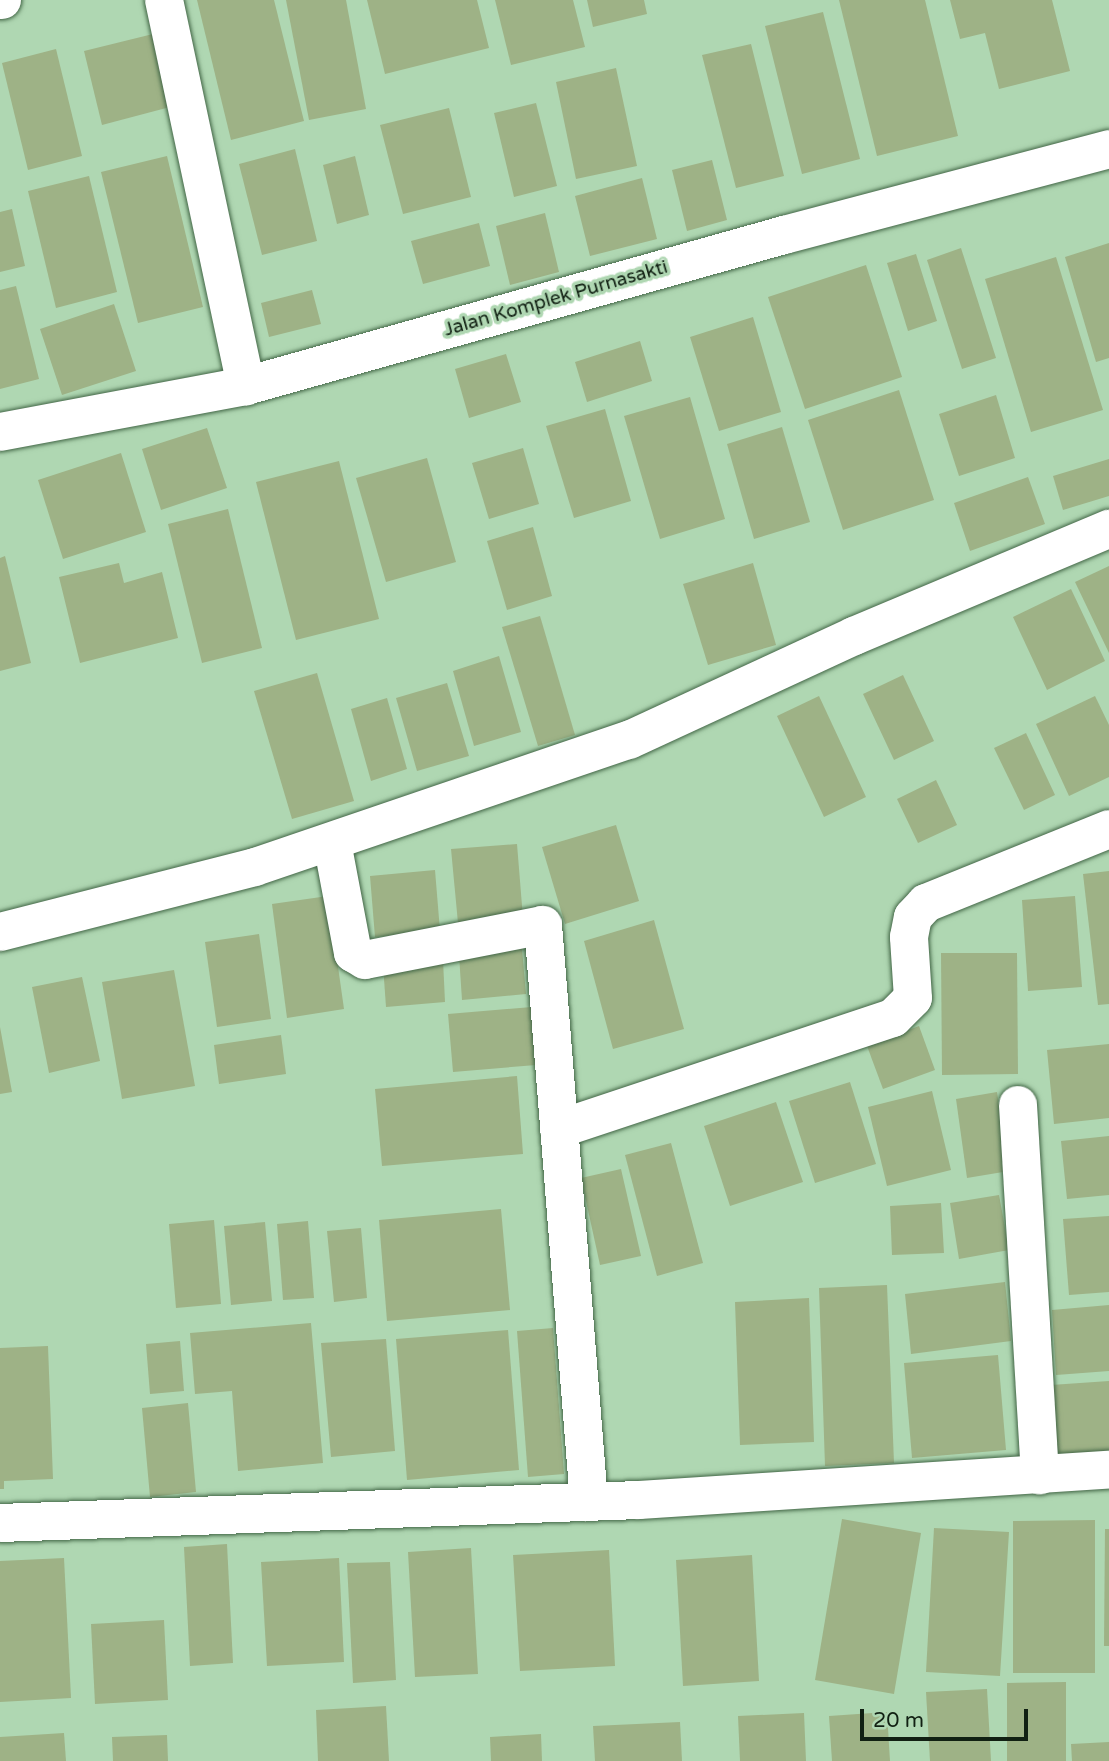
<!DOCTYPE html>
<style>
body{margin:0}
#map{position:relative;width:1109px;height:1761px;overflow:hidden;background:#afd7b2;font-family:"Varela Round",sans-serif}
div>[style]{position:absolute}
[style*='--x']{left:calc(var(--x)*1px);top:calc(var(--y)*1px);width:calc(var(--w)*1px);rotate:calc(var(--a)*1deg)}
.building>*{inset:0;background:#9eb286}
.roads{filter:drop-shadow(0 0 2px #426646) drop-shadow(0 0 2px #426646)}
.street>*{height:38px;margin:-19px;padding:0 19px;transform-origin:19px;border-radius:19px;background:#fff}
.secondary>*{height:38px;margin:-19px;padding:0 19px;transform-origin:19px;border-radius:19px;background:#fff}
span{translate:-50% -50%;white-space:nowrap;text-align:center;line-height:1.15;-webkit-text-stroke:7px #afd7b2;paint-order:stroke}
.street-label{font-size:19px;color:#112013}
.scale{position:absolute;left:860px;top:1709px;width:168px;height:32px;box-sizing:border-box;border:4px solid #112013;border-top:0;padding-left:9px;font-size:21px;line-height:24px;white-space:nowrap;color:#112013;-webkit-text-stroke:5px #afd7b2;paint-order:stroke}
</style>
<div id="map">
<div class="building">
<i style="clip-path:polygon(197px 0,274px 0,304px 121px,231px 140px)"></i>
<i style="clip-path:polygon(286px 0,346px 0,366px 109px,309px 120px)"></i>
<i style="clip-path:polygon(367px 0,477px 0,489px 48px,385px 74px)"></i>
<i style="clip-path:polygon(495px 0,573px 0,585px 47px,511px 65px)"></i>
<i style="clip-path:polygon(587px 0,644px 0,647px 14px,593px 27px)"></i>
<i style="clip-path:polygon(839px 0,925px 0,958px 136px,877px 156px)"></i>
<i style="clip-path:polygon(950px 0,1052px 0,1070px 71px,999px 89px,985px 33px,960px 39px)"></i>
<i style="clip-path:polygon(823px 12px,860px 159px,802px 174px,765px 26px)"></i>
<i style="clip-path:polygon(153px 34px,170px 107px,102px 125px,84px 51px)"></i>
<i style="clip-path:polygon(751px 44px,784px 176px,736px 188px,702px 55px)"></i>
<i style="clip-path:polygon(56px 49px,82px 156px,28px 170px,2px 63px)"></i>
<i style="clip-path:polygon(616px 68px,637px 166px,576px 179px,556px 82px)"></i>
<i style="clip-path:polygon(536px 103px,557px 186px,514px 197px,494px 113px)"></i>
<i style="clip-path:polygon(449px 108px,471px 197px,403px 214px,380px 125px)"></i>
<i style="clip-path:polygon(295px 149px,317px 241px,262px 255px,239px 164px)"></i>
<i style="clip-path:polygon(167px 156px,203px 307px,138px 323px,101px 172px)"></i>
<i style="clip-path:polygon(355px 156px,369px 215px,337px 224px,323px 165px)"></i>
<i style="clip-path:polygon(712px 160px,727px 220px,687px 231px,672px 170px)"></i>
<i style="clip-path:polygon(89px 176px,117px 292px,56px 308px,28px 191px)"></i>
<i style="clip-path:polygon(642px 178px,657px 239px,590px 256px,575px 196px)"></i>
<i style="clip-path:polygon(12px 209px,25px 266px,0 272px,0 212px)"></i>
<i style="clip-path:polygon(545px 213px,559px 272px,510px 285px,496px 226px)"></i>
<i style="clip-path:polygon(479px 223px,490px 266px,423px 284px,411px 241px)"></i>
<i style="clip-path:polygon(1109px 243px,1109px 358px,1096px 362px,1065px 257px)"></i>
<i style="clip-path:polygon(961px 248px,996px 358px,962px 369px,927px 260px)"></i>
<i style="clip-path:polygon(916px 254px,937px 321px,908px 331px,887px 263px)"></i>
<i style="clip-path:polygon(1056px 257px,1103px 410px,1031px 432px,985px 279px)"></i>
<i style="clip-path:polygon(866px 265px,902px 377px,805px 409px,768px 297px)"></i>
<i style="clip-path:polygon(16px 286px,39px 379px,0 389px,0 290px)"></i>
<i style="clip-path:polygon(312px 290px,321px 324px,269px 337px,261px 303px)"></i>
<i style="clip-path:polygon(114px 304px,136px 371px,62px 395px,40px 329px)"></i>
<i style="clip-path:polygon(753px 317px,781px 412px,719px 431px,690px 337px)"></i>
<i style="clip-path:polygon(640px 341px,652px 381px,587px 402px,575px 362px)"></i>
<i style="clip-path:polygon(506px 354px,521px 402px,469px 418px,455px 369px)"></i>
<i style="clip-path:polygon(899px 390px,934px 500px,843px 530px,808px 420px)"></i>
<i style="clip-path:polygon(996px 395px,1015px 458px,959px 476px,939px 414px)"></i>
<i style="clip-path:polygon(690px 397px,725px 519px,660px 539px,624px 416px)"></i>
<i style="clip-path:polygon(605px 409px,631px 501px,574px 518px,546px 426px)"></i>
<i style="clip-path:polygon(782px 427px,810px 522px,754px 539px,727px 444px)"></i>
<i style="clip-path:polygon(207px 428px,227px 488px,161px 510px,142px 449px)"></i>
<i style="clip-path:polygon(523px 448px,539px 504px,489px 519px,472px 463px)"></i>
<i style="clip-path:polygon(121px 453px,146px 532px,63px 559px,38px 480px)"></i>
<i style="clip-path:polygon(427px 458px,456px 562px,386px 582px,356px 478px)"></i>
<i style="clip-path:polygon(1109px 459px,1109px 496px,1063px 510px,1053px 476px)"></i>
<i style="clip-path:polygon(339px 461px,379px 619px,296px 640px,256px 482px)"></i>
<i style="clip-path:polygon(1028px 477px,1045px 524px,970px 551px,954px 503px)"></i>
<i style="clip-path:polygon(228px 509px,262px 648px,202px 663px,168px 524px)"></i>
<i style="clip-path:polygon(533px 527px,552px 596px,507px 610px,487px 541px)"></i>
<i style="clip-path:polygon(5px 556px,31px 663px,0 671px,0 558px)"></i>
<i style="clip-path:polygon(119px 563px,124px 583px,162px 572px,178px 638px,80px 663px,59px 577px)"></i>
<i style="clip-path:polygon(753px 563px,776px 645px,708px 665px,683px 584px)"></i>
<i style="clip-path:polygon(1109px 566px,1109px 653px,1075px 582px)"></i>
<i style="clip-path:polygon(1071px 589px,1105px 661px,1047px 690px,1013px 617px)"></i>
<i style="clip-path:polygon(540px 616px,575px 735px,538px 746px,502px 627px)"></i>
<i style="clip-path:polygon(499px 656px,521px 732px,474px 746px,453px 671px)"></i>
<i style="clip-path:polygon(317px 673px,354px 801px,292px 819px,254px 691px)"></i>
<i style="clip-path:polygon(903px 675px,934px 741px,894px 760px,863px 694px)"></i>
<i style="clip-path:polygon(447px 683px,469px 756px,417px 771px,396px 698px)"></i>
<i style="clip-path:polygon(819px 696px,866px 797px,824px 817px,777px 716px)"></i>
<i style="clip-path:polygon(1095px 696px,1109px 725px,1109px 777px,1069px 796px,1036px 724px)"></i>
<i style="clip-path:polygon(387px 698px,407px 769px,371px 781px,351px 709px)"></i>
<i style="clip-path:polygon(1026px 733px,1055px 795px,1024px 810px,994px 748px)"></i>
<i style="clip-path:polygon(936px 780px,957px 825px,918px 843px,897px 799px)"></i>
<i style="clip-path:polygon(616px 825px,639px 901px,565px 924px,542px 847px)"></i>
<i style="clip-path:polygon(517px 844px,523px 918px,458px 923px,451px 849px)"></i>
<i style="clip-path:polygon(435px 870px,440px 931px,375px 937px,370px 876px)"></i>
<i style="clip-path:polygon(1109px 871px,1109px 1004px,1098px 1005px,1083px 874px)"></i>
<i style="clip-path:polygon(328px 896px,344px 1009px,287px 1018px,272px 904px)"></i>
<i style="clip-path:polygon(1075px 896px,1082px 987px,1028px 991px,1022px 900px)"></i>
<i style="clip-path:polygon(654px 920px,684px 1029px,613px 1049px,584px 941px)"></i>
<i style="clip-path:polygon(259px 934px,271px 1019px,217px 1027px,205px 942px)"></i>
<i style="clip-path:polygon(522px 949px,526px 994px,462px 1000px,459px 955px)"></i>
<i style="clip-path:polygon(941px 953px,1017px 953px,1018px 1074px,942px 1075px)"></i>
<i style="clip-path:polygon(443px 960px,445px 1002px,386px 1007px,383px 965px)"></i>
<i style="clip-path:polygon(174px 970px,195px 1086px,122px 1099px,102px 982px)"></i>
<i style="clip-path:polygon(82px 977px,100px 1061px,49px 1073px,32px 987px)"></i>
<i style="clip-path:polygon(532px 1007px,536px 1065px,453px 1072px,448px 1014px)"></i>
<i style="clip-path:polygon(919px 1026px,935px 1070px,883px 1089px,867px 1046px)"></i>
<i style="clip-path:polygon(0 1027px,12px 1092px,0 1094px)"></i>
<i style="clip-path:polygon(281px 1035px,286px 1074px,219px 1084px,214px 1045px)"></i>
<i style="clip-path:polygon(1109px 1044px,1109px 1118px,1054px 1124px,1047px 1050px)"></i>
<i style="clip-path:polygon(517px 1076px,523px 1154px,382px 1166px,375px 1089px)"></i>
<i style="clip-path:polygon(850px 1082px,876px 1164px,815px 1183px,789px 1101px)"></i>
<i style="clip-path:polygon(932px 1091px,951px 1170px,887px 1186px,868px 1107px)"></i>
<i style="clip-path:polygon(997px 1092px,1009px 1171px,967px 1178px,956px 1099px)"></i>
<i style="clip-path:polygon(776px 1102px,803px 1182px,730px 1206px,704px 1126px)"></i>
<i style="clip-path:polygon(1109px 1136px,1109px 1195px,1067px 1199px,1061px 1141px)"></i>
<i style="clip-path:polygon(671px 1143px,703px 1263px,657px 1276px,625px 1155px)"></i>
<i style="clip-path:polygon(621px 1169px,641px 1256px,600px 1265px,581px 1178px)"></i>
<i style="clip-path:polygon(999px 1195px,1009px 1250px,959px 1259px,950px 1203px)"></i>
<i style="clip-path:polygon(941px 1203px,944px 1253px,892px 1255px,890px 1206px)"></i>
<i style="clip-path:polygon(501px 1209px,510px 1310px,387px 1321px,379px 1220px)"></i>
<i style="clip-path:polygon(1109px 1216px,1109px 1292px,1069px 1295px,1063px 1219px)"></i>
<i style="clip-path:polygon(214px 1220px,221px 1304px,176px 1308px,169px 1224px)"></i>
<i style="clip-path:polygon(308px 1221px,314px 1298px,283px 1300px,277px 1224px)"></i>
<i style="clip-path:polygon(265px 1222px,272px 1301px,231px 1305px,224px 1226px)"></i>
<i style="clip-path:polygon(361px 1228px,367px 1298px,334px 1302px,327px 1231px)"></i>
<i style="clip-path:polygon(1005px 1282px,1011px 1341px,911px 1354px,905px 1294px)"></i>
<i style="clip-path:polygon(887px 1285px,894px 1463px,825px 1466px,819px 1288px)"></i>
<i style="clip-path:polygon(809px 1298px,814px 1442px,740px 1445px,735px 1302px)"></i>
<i style="clip-path:polygon(1109px 1305px,1109px 1371px,1056px 1375px,1052px 1310px)"></i>
<i style="clip-path:polygon(311px 1323px,323px 1463px,238px 1471px,232px 1391px,195px 1394px,190px 1333px)"></i>
<i style="clip-path:polygon(553px 1328px,564px 1474px,528px 1477px,517px 1331px)"></i>
<i style="clip-path:polygon(508px 1330px,519px 1470px,407px 1480px,396px 1339px)"></i>
<i style="clip-path:polygon(386px 1339px,395px 1451px,331px 1457px,321px 1343px)"></i>
<i style="clip-path:polygon(180px 1341px,184px 1391px,150px 1394px,146px 1344px)"></i>
<i style="clip-path:polygon(48px 1346px,53px 1479px,4px 1481px,4px 1489px,0 1489px,0 1348px)"></i>
<i style="clip-path:polygon(998px 1355px,1006px 1450px,912px 1458px,904px 1363px)"></i>
<i style="clip-path:polygon(1109px 1381px,1109px 1452px,1056px 1456px,1051px 1385px)"></i>
<i style="clip-path:polygon(188px 1403px,196px 1492px,150px 1497px,142px 1408px)"></i>
<i style="clip-path:polygon(842px 1519px,921px 1533px,894px 1694px,815px 1680px)"></i>
<i style="clip-path:polygon(1095px 1520px,1095px 1673px,1013px 1673px,1013px 1521px)"></i>
<i style="clip-path:polygon(934px 1528px,1009px 1532px,1000px 1676px,926px 1672px)"></i>
<i style="clip-path:polygon(1105px 1529px,1109px 1529px,1109px 1646px,1104px 1646px)"></i>
<i style="clip-path:polygon(227px 1544px,233px 1663px,190px 1666px,184px 1547px)"></i>
<i style="clip-path:polygon(471px 1548px,478px 1674px,415px 1677px,408px 1552px)"></i>
<i style="clip-path:polygon(609px 1550px,615px 1666px,520px 1671px,513px 1555px)"></i>
<i style="clip-path:polygon(752px 1555px,759px 1681px,683px 1686px,676px 1560px)"></i>
<i style="clip-path:polygon(64px 1558px,71px 1698px,0 1702px,0 1561px)"></i>
<i style="clip-path:polygon(339px 1558px,344px 1662px,267px 1666px,261px 1562px)"></i>
<i style="clip-path:polygon(390px 1562px,396px 1680px,353px 1683px,347px 1563px)"></i>
<i style="clip-path:polygon(164px 1620px,168px 1700px,95px 1704px,91px 1624px)"></i>
<i style="clip-path:polygon(1066px 1682px,1066px 1761px,1007px 1761px,1007px 1683px)"></i>
<i style="clip-path:polygon(987px 1689px,991px 1761px,930px 1761px,926px 1692px)"></i>
<i style="clip-path:polygon(386px 1706px,389px 1761px,318px 1761px,316px 1710px)"></i>
<i style="clip-path:polygon(887px 1712px,890px 1761px,832px 1761px,829px 1716px)"></i>
<i style="clip-path:polygon(804px 1713px,806px 1761px,740px 1761px,738px 1716px)"></i>
<i style="clip-path:polygon(680px 1722px,682px 1761px,595px 1761px,593px 1726px)"></i>
<i style="clip-path:polygon(64px 1733px,66px 1761px,0 1761px,0 1737px)"></i>
<i style="clip-path:polygon(541px 1734px,542px 1761px,491px 1761px,490px 1737px)"></i>
<i style="clip-path:polygon(167px 1735px,168px 1761px,113px 1761px,112px 1737px)"></i>
<i style="clip-path:polygon(1109px 1742px,1109px 1761px,1072px 1761px,1071px 1744px)"></i>
</div>
<div class="roads">
<div class="street">
<i style="--x:0;--y:0;--w:2;--a:0"></i>
<i style="--x:164;--y:0;--w:395;--a:78"></i>
<i style="--x:332;--y:842;--w:113;--a:79.3"></i>
<i style="--x:353;--y:953;--w:14;--a:30"></i>
<i style="--x:365;--y:960;--w:181;--a:-11.1"></i>
<i style="--x:543;--y:925;--w:579;--a:85.44"></i>
<i style="--x:0;--y:932;--w:263;--a:-14.3"></i>
<i style="--x:255;--y:867;--w:395;--a:-18.8"></i>
<i style="--x:629;--y:740;--w:248;--a:-24.8"></i>
<i style="--x:854;--y:636;--w:277;--a:-22.8"></i>
<i style="--x:1018;--y:1105;--w:371;--a:86.6"></i>
<i style="--x:559;--y:1129;--w:352;--a:-18.4"></i>
<i style="--x:893;--y:1018;--w:28;--a:-45"></i>
<i style="--x:913;--y:998;--w:61;--a:-93.8"></i>
<i style="--x:909;--y:937;--w:20;--a:-79"></i>
<i style="--x:913;--y:917;--w:19;--a:-47"></i>
<i style="--x:926;--y:903;--w:197;--a:-22"></i>
<i style="--x:0;--y:1523;--w:639;--a:-2.06"></i>
<i style="--x:639;--y:1500;--w:471;--a:-3.7"></i>
</div>
<div class="secondary">
<i style="--x:0;--y:432;--w:250;--a:-10.6"></i>
<i style="--x:246;--y:386;--w:559;--a:-15.68"></i>
<i style="--x:784;--y:235;--w:336;--a:-14.8"></i>
</div>
</div>
<div class="street-label">
<span style="left:556px;top:299px;rotate:-16deg">Jalan Komplek Purnasakti</span>
</div>
<div class="scale">20 m</div>
</div>
